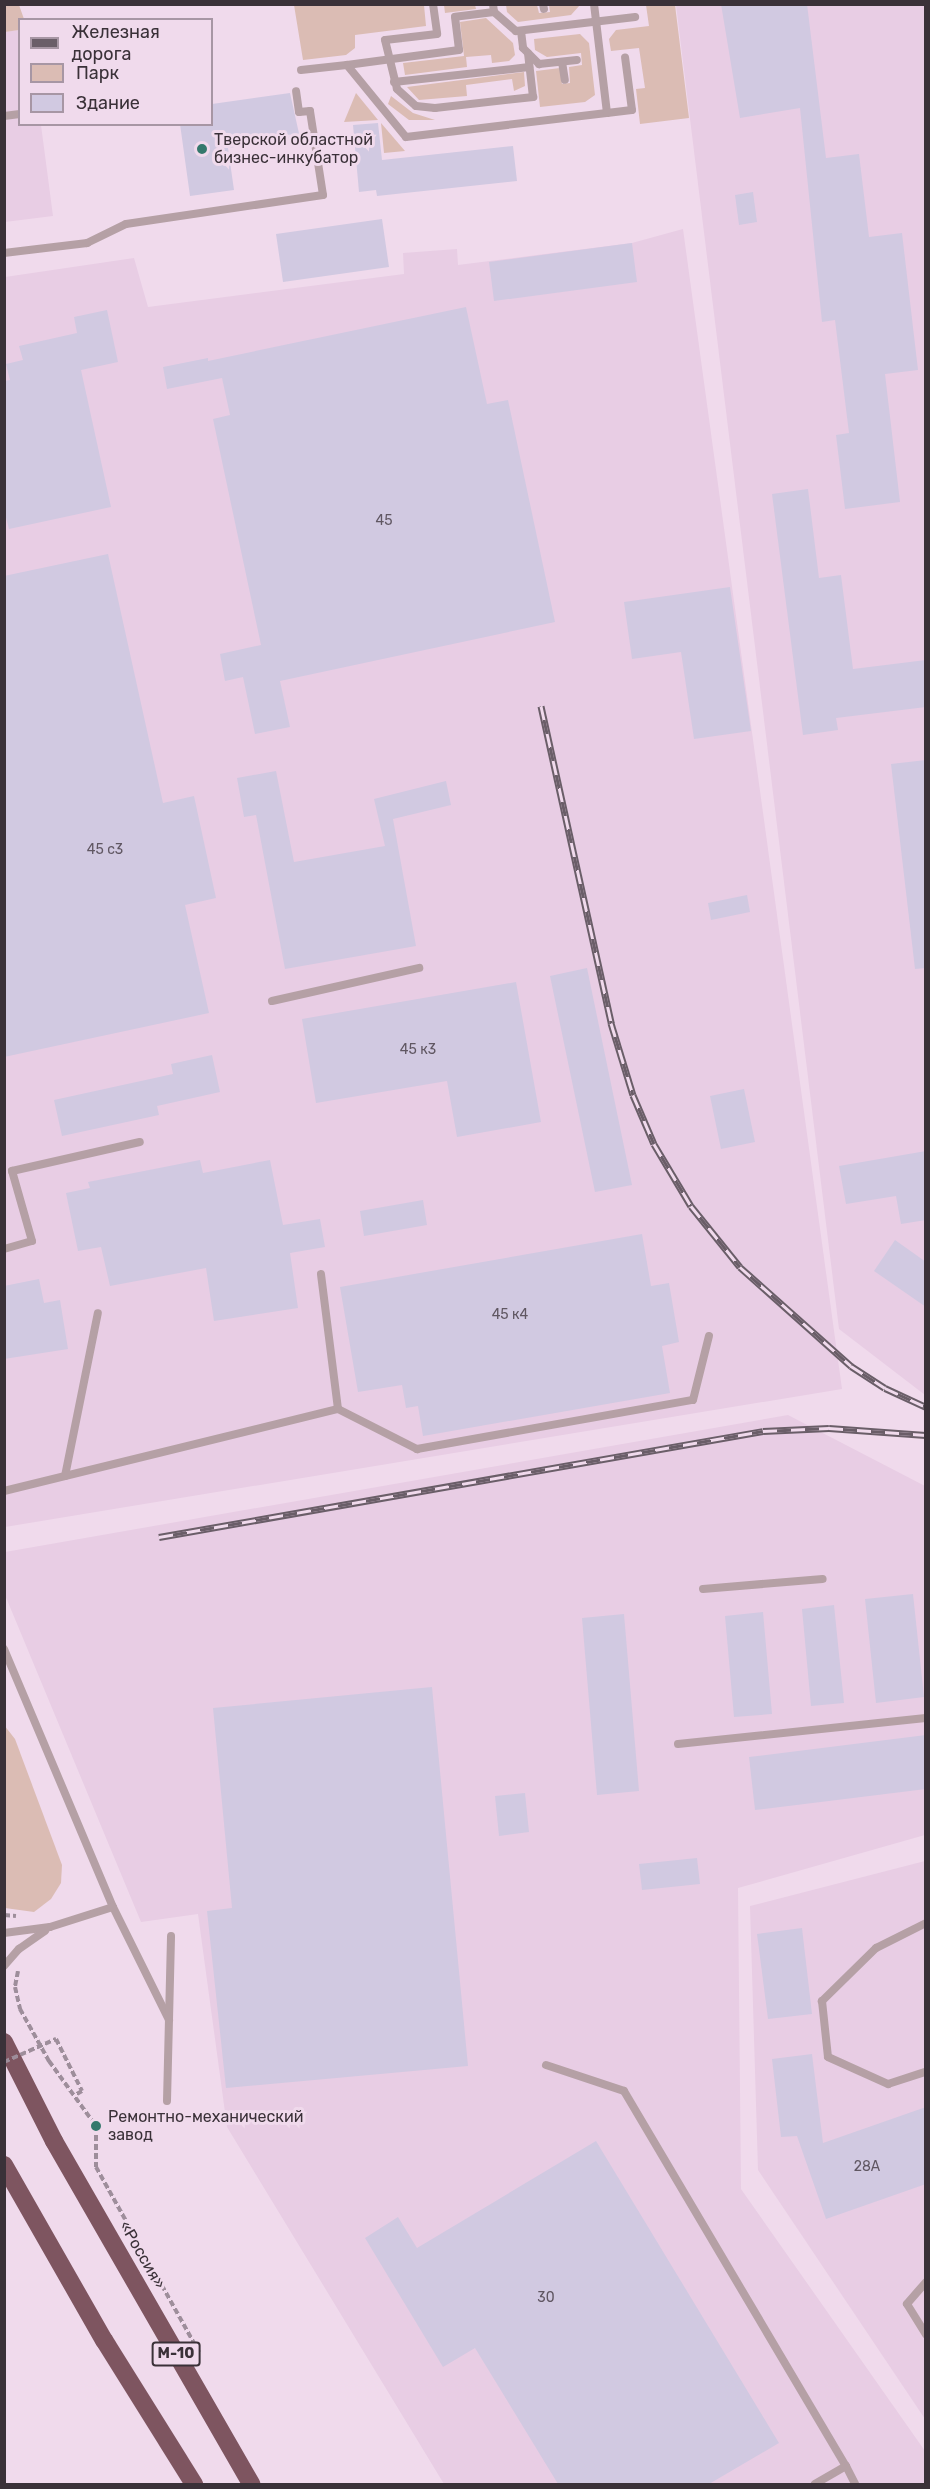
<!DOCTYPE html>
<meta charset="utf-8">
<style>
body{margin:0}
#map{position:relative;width:930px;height:2489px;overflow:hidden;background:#f0daec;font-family:Rubik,sans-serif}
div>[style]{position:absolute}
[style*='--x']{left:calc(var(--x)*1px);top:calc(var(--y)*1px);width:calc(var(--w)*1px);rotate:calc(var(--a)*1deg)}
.built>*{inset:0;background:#e8cde4}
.green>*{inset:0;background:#dbbcb4}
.building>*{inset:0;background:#d1c9e1}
.path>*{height:4px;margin-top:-2px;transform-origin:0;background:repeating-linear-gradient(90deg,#9e8e9b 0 6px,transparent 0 9px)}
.lane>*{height:8px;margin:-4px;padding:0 4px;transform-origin:4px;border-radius:4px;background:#b5a0a5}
.highway>*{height:18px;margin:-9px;padding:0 9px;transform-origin:9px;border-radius:9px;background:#7e5560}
.rail>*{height:7px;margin-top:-3.5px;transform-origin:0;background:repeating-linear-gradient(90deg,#f0daec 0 14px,#6a5e68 0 28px);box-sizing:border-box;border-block:2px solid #6a5e68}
.path-bridge>*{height:4px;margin-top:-2px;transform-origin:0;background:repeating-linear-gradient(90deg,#9e8e9b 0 6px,transparent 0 9px)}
.dots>*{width:16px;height:16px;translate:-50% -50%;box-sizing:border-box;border:3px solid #f0daec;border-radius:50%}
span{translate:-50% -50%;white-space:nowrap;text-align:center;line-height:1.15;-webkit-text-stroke:6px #f0daec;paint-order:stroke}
.number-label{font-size:14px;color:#605762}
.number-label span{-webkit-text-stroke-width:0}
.shield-label span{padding:2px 4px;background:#f0daec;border:2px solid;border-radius:4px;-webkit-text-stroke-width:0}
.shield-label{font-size:15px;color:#3a3138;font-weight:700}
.poi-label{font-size:16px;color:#3a3138}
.left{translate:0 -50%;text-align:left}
.street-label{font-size:16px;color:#3a3138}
.frame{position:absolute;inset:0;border:6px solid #3a3138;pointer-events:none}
.legend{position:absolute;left:18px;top:18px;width:195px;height:108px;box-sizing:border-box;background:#f0daec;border:2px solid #a796a4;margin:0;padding:8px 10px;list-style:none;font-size:18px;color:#3a3138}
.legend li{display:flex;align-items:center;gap:12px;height:30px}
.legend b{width:30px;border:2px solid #a796a4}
</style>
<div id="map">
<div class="built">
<i style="clip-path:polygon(676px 5px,925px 5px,925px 1395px,839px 1329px)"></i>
<i style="clip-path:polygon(19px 30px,20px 124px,41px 125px,53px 216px,5px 222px,4px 32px)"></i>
<i style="clip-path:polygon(683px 229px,842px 1389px,5px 1527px,5px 277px,134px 258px,148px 307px,404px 274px,403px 253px,457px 249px,458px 265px,632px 243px)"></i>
<i style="clip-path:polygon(788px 1415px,925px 1486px,925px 1835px,738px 1888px,741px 2189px,925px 2451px,925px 2484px,444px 2484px,227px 2127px,198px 1914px,141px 1922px,5px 1595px,5px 1552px)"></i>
<i style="clip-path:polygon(925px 1861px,925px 2419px,758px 2170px,750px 1906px)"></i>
</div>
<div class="green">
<i style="clip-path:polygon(4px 5px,19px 5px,24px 19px,20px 20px,19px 30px,5px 32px)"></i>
<i style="clip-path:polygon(294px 5px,424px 5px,426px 26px,355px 35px,355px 48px,346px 55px,303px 60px)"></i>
<i style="clip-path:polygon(444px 5px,475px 5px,476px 9px,445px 13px)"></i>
<i style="clip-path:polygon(506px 5px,537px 5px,539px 13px,550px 12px,549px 5px,580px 5px,571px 15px,518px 22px,507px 12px)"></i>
<i style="clip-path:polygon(646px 5px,675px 5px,689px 118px,640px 124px,636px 89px,645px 88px,639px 48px,611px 51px,609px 39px,616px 30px,649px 26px)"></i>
<i style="clip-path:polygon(486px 18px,513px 43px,515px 55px,509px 61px,492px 63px,491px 55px,466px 57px,467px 67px,405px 75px,403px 63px,464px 56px,460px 22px)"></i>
<i style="clip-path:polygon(580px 34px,589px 43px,595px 95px,585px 102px,540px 107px,536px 71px,560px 68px,562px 84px,570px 83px,569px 67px,582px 65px,581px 53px,547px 57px,535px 50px,534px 39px)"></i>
<i style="clip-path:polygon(524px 72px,525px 86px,514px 91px,512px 79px,466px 85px,467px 96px,419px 100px,407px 87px)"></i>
<i style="clip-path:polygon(356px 93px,378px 120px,344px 122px)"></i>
<i style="clip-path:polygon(391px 96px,413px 113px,435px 120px,409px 120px,388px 104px)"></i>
<i style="clip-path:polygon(381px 123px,405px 151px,384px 153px)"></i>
<i style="clip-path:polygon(4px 1725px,15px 1739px,62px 1865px,61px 1883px,51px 1899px,34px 1912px,5px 1908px)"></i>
</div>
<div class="building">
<i style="clip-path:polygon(721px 4px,807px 4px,826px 158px,859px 154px,869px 237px,902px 233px,918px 370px,885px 374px,900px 502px,845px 509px,836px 435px,849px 433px,835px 320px,822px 322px,800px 108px,740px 118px)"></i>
<i style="clip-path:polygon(290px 93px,300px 138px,228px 148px,234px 190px,190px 196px,180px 124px,212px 124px,212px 104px)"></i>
<i style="clip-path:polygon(378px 123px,382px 160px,513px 146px,517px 181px,377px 196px,376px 190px,359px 192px,353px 125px)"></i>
<i style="clip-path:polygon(753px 192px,757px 222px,739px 225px,735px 195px)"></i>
<i style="clip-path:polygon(382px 219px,389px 267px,283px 282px,276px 234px)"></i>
<i style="clip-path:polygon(632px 243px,637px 282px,494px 301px,489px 262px)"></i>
<i style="clip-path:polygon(466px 307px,487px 404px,508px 400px,555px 622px,280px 681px,290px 727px,255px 734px,243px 677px,225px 681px,220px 654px,261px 645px,213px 419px,230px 415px,222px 378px,167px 389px,163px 367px,208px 358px,208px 361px)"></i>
<i style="clip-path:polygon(107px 310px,118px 362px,81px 370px,111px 507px,9px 529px,4px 510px,4px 381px,10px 380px,6px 364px,23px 360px,19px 346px,77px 333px,74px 317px)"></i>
<i style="clip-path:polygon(808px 489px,819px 578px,841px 575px,853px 669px,926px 660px,926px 707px,836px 718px,838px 730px,803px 735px,772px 494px)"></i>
<i style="clip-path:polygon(108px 554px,163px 803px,194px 796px,216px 898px,185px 905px,209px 1013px,4px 1057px,4px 576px)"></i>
<i style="clip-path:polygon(730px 587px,751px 731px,694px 739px,681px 652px,632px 659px,624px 602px)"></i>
<i style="clip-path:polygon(926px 760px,926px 968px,915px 969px,891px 764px)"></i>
<i style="clip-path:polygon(276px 771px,294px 862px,385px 846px,374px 799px,446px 781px,451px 805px,393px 819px,416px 946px,285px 969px,256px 815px,244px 817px,237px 778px)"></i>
<i style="clip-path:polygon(747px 895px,750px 912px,711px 920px,708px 903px)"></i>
<i style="clip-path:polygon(587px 968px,632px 1185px,595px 1192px,550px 976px)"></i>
<i style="clip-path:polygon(516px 982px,541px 1122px,457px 1137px,447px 1081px,316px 1103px,302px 1019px)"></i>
<i style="clip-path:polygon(212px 1055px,220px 1092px,157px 1106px,159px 1115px,62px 1136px,54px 1100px,173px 1074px,171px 1064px)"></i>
<i style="clip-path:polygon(744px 1089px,755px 1142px,721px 1149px,710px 1096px)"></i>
<i style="clip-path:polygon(926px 1151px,926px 1220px,901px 1224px,896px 1196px,846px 1204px,839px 1166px)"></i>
<i style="clip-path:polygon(200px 1160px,203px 1173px,270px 1160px,283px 1225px,320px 1219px,325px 1247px,290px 1253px,298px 1308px,214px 1321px,206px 1268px,110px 1286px,101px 1247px,78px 1251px,66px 1193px,90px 1188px,88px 1182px)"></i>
<i style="clip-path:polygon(423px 1200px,427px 1225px,364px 1236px,360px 1211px)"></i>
<i style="clip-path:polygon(642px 1234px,651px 1286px,669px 1283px,679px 1342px,662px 1346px,670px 1393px,423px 1436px,418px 1406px,406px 1408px,402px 1385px,358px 1392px,340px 1287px)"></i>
<i style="clip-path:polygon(895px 1240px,926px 1262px,926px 1307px,874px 1271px)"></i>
<i style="clip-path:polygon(39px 1279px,44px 1303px,60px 1300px,68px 1349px,4px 1359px,4px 1286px)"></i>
<i style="clip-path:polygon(913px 1594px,924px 1697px,876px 1703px,865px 1599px)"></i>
<i style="clip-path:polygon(834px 1605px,844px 1703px,811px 1706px,802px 1609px)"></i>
<i style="clip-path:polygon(763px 1612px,772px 1714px,734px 1717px,725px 1616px)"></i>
<i style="clip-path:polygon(624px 1614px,639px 1791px,597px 1795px,582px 1618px)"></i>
<i style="clip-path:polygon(432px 1687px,468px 2066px,226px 2088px,207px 1911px,232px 1908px,213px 1708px)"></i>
<i style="clip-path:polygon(926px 1735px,926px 1789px,755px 1810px,749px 1757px)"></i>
<i style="clip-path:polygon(525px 1793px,529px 1832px,499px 1836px,495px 1796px)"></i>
<i style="clip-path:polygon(697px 1858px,700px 1884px,642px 1890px,639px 1864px)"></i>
<i style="clip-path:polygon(802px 1928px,812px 2014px,768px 2019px,757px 1934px)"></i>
<i style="clip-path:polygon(812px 2054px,823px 2143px,926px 2107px,926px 2184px,826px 2219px,797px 2136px,781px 2137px,772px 2059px)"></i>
<i style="clip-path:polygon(596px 2141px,779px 2443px,709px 2484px,558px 2484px,475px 2348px,443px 2367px,365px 2238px,398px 2217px,417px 2248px)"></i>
</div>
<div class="path">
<i style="--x:4;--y:1915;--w:12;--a:5"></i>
<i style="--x:18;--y:1971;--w:16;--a:101"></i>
<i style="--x:15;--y:1987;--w:23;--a:77"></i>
<i style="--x:20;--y:2009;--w:60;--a:60.9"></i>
<i style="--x:49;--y:2061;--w:80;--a:54.1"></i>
<i style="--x:96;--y:2126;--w:41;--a:90"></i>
<i style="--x:96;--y:2167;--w:212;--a:60.9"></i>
<i style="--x:56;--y:2039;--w:58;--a:63.4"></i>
<i style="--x:82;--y:2091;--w:8;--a:150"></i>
</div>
<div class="lane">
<i style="--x:433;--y:4;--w:30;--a:82"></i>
<i style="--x:437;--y:34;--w:52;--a:173.4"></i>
<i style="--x:385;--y:40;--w:50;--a:76.2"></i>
<i style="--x:397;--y:89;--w:25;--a:42"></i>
<i style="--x:416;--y:106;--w:19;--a:6"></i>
<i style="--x:435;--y:108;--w:99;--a:-6.4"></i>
<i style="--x:533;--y:97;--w:44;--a:-96.5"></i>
<i style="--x:493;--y:4;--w:8;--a:83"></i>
<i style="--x:494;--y:12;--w:39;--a:173"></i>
<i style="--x:455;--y:17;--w:33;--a:83"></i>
<i style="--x:459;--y:50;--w:113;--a:172.4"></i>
<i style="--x:347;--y:65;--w:93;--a:50.7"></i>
<i style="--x:406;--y:137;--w:202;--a:-6.8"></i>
<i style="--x:607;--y:113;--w:110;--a:-96.8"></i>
<i style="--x:543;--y:4;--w:5;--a:79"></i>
<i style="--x:494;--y:12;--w:29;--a:41"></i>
<i style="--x:516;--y:31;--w:120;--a:-6.7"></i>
<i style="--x:521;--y:31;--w:17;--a:83"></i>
<i style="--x:523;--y:48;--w:23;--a:45"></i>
<i style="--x:539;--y:64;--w:38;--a:-6"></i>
<i style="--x:562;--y:62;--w:18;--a:81"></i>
<i style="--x:301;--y:70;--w:46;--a:-6.2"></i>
<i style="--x:394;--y:82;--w:136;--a:-6.3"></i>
<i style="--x:607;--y:113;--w:25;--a:-7"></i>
<i style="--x:632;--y:110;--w:53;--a:-97.5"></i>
<i style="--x:4;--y:116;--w:16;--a:-7"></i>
<i style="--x:4;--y:253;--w:84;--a:-6.9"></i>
<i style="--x:87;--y:243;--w:43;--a:-26"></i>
<i style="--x:126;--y:224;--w:199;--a:-8.4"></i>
<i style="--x:323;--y:195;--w:85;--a:-98.8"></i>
<i style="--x:310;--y:111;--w:11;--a:175"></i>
<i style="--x:299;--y:112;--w:21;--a:-98"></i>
<i style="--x:272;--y:1001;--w:151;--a:-12.7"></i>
<i style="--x:4;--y:1249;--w:29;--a:-16"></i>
<i style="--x:32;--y:1241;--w:73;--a:-105.9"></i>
<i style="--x:12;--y:1171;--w:131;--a:-12.8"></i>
<i style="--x:338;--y:1409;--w:89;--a:26.9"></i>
<i style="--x:417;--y:1449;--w:280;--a:-10.1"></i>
<i style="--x:693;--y:1400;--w:66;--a:-76"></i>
<i style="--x:65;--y:1476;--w:166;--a:-78.6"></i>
<i style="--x:4;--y:1491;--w:344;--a:-13.8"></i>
<i style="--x:338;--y:1409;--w:136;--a:-97.2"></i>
<i style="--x:703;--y:1589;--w:120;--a:-4.8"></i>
<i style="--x:4;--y:1649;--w:280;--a:67.1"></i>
<i style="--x:113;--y:1907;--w:126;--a:63.6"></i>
<i style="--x:678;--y:1744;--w:249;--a:-6"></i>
<i style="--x:926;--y:1923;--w:56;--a:153.4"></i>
<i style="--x:876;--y:1948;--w:76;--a:135.5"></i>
<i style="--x:822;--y:2001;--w:56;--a:83.9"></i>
<i style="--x:828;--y:2057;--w:66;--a:24.2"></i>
<i style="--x:888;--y:2084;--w:40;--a:-18"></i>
<i style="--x:4;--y:1933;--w:46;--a:-7.4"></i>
<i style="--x:50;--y:1927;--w:66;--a:-17.6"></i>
<i style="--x:4;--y:1966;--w:23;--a:-49"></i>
<i style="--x:19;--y:1949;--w:32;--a:-35"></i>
<i style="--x:546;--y:2065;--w:82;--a:18.4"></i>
<i style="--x:624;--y:2091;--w:436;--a:59.4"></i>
<i style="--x:846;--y:2466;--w:36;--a:150"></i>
<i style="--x:167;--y:2101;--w:165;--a:-88.6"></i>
<i style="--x:926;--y:2282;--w:29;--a:131"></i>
<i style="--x:907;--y:2304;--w:36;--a:58"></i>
<i style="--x:846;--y:2466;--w:20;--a:63"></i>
</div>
<div class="highway">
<i style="--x:4;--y:2042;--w:111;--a:63.2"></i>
<i style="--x:54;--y:2141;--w:396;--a:60.1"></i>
<i style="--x:4;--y:2165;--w:202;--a:60.3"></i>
<i style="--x:104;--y:2340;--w:170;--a:58"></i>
</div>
<div class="rail">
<i style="--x:541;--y:706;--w:325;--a:77.5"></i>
<i style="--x:611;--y:1023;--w:75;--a:73"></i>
<i style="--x:633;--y:1095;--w:53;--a:66.8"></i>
<i style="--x:654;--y:1144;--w:72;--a:59.2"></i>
<i style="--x:691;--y:1206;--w:78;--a:51.2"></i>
<i style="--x:740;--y:1267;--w:149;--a:41.7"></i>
<i style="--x:851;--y:1366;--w:40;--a:32.9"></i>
<i style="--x:885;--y:1388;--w:45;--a:24.9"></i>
<i style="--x:159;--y:1537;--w:613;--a:-9.95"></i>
<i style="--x:763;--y:1431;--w:66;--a:-2.6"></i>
<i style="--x:829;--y:1428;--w:97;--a:4.1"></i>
</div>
<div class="path-bridge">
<i style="--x:4;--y:2062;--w:57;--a:-23.9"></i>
</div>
<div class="dots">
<i style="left:202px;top:149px;background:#34786c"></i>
<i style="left:96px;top:2126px;background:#34786c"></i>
</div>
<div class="number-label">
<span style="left:384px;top:521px">45</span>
<span style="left:105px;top:850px">45 с3</span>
<span style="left:418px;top:1050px">45 к3</span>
<span style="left:510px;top:1315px">45 к4</span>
<span style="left:867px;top:2167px">28А</span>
<span style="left:546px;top:2298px">30</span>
</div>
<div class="shield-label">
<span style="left:176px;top:2354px">М-10</span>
</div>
<div class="poi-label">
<span class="left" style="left:214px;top:149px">Тверской областной<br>бизнес-инкубатор</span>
<span class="left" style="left:108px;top:2126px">Ремонтно-механический<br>завод</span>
</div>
<div class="street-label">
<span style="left:142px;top:2255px;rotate:60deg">«Россия»</span>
</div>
<div class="frame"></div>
<ul class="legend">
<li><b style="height:8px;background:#6a5e68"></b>Железная дорога</li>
<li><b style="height:16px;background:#dbbcb4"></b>Парк</li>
<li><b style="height:16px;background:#d1c9e1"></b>Здание</li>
</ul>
</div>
